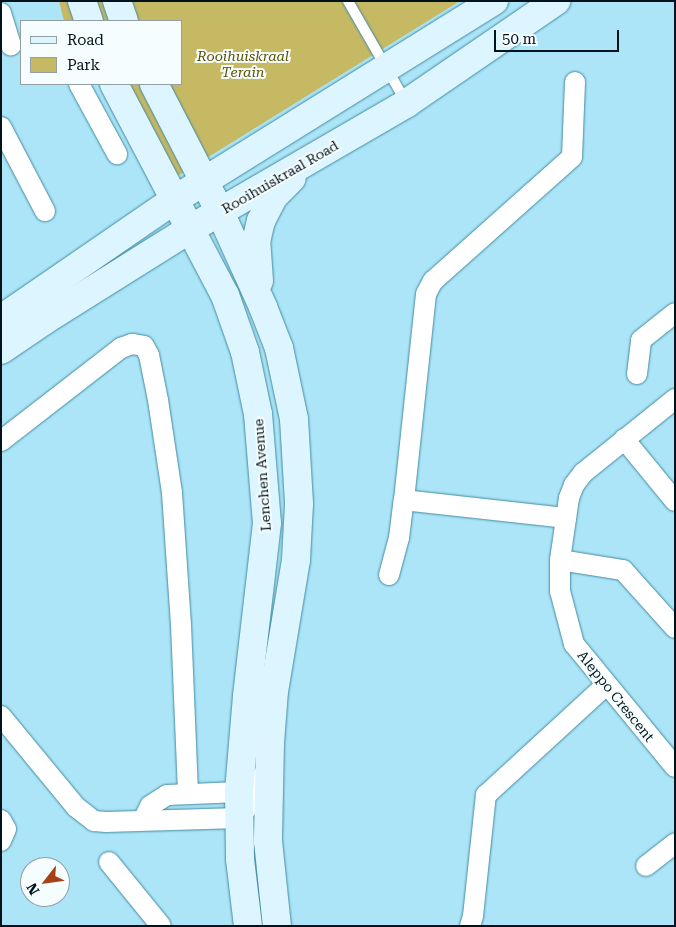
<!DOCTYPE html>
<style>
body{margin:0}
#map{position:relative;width:676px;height:927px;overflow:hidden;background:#ace5f8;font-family:"Roboto Serif",serif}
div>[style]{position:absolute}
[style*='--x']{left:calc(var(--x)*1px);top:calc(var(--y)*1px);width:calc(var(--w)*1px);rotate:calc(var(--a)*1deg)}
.green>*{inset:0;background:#c6b964}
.roads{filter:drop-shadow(0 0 1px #448ba2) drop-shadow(0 0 1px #448ba2)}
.service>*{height:10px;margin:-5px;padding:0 5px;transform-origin:5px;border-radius:5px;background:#fff}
.minor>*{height:20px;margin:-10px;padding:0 10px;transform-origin:10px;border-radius:10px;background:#fff}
.secondary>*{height:28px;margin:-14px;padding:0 14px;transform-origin:14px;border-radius:14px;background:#ddf5fe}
span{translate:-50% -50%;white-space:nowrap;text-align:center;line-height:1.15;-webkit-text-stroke:4px #f6fdff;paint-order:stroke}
.park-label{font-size:14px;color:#5c5201;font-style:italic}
.street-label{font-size:14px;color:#00131a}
.frame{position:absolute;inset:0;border:2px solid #00131a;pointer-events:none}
.legend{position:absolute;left:20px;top:20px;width:162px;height:65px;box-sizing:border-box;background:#f6fdff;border:1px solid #949fa3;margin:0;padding:6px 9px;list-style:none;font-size:15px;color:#00131a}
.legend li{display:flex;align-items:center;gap:10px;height:25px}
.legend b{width:25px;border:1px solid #949fa3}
.north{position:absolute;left:20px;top:857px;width:50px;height:50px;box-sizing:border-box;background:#f6fdff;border:1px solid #949fa3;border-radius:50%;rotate:240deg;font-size:14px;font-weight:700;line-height:20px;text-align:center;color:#00131a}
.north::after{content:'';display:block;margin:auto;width:18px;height:22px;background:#a64113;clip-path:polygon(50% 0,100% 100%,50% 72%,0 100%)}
.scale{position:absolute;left:494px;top:30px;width:125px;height:22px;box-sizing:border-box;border:2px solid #00131a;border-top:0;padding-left:6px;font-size:15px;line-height:18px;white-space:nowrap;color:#00131a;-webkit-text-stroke:4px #f6fdff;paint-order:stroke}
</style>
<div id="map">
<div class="green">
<i style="clip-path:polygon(59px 1px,460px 1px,160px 187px,100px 84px,181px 84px,181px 21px,64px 21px)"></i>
</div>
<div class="roads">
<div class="service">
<i style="--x:348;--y:1;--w:116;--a:60.1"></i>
</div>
<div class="minor">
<i style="--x:1;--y:13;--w:34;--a:73"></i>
<i style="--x:79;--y:84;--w:80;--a:61.5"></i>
<i style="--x:1;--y:127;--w:95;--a:62.4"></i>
<i style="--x:637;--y:374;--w:34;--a:-83"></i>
<i style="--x:641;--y:340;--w:43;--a:-38.5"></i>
<i style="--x:675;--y:399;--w:118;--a:141.2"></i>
<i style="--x:583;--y:473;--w:15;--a:127"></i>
<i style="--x:574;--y:485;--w:14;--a:111"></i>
<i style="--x:569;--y:498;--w:63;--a:98.3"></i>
<i style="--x:560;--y:560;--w:31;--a:90"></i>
<i style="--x:560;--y:591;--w:55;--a:75.2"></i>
<i style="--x:574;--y:644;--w:159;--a:50.6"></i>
<i style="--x:624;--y:439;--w:80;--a:50.6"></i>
<i style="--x:1;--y:441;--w:152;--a:-37.8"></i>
<i style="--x:121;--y:348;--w:12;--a:-20"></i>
<i style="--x:132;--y:344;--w:12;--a:9"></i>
<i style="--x:144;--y:346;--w:10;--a:61"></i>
<i style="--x:149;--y:355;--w:46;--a:78.7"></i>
<i style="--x:158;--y:400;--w:94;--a:81.4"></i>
<i style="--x:172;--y:493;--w:132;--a:86.1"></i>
<i style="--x:181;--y:625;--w:169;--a:87.6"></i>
<i style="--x:566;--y:518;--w:163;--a:-173.7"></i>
<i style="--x:404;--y:500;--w:207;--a:-83.9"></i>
<i style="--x:426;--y:294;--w:15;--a:-62"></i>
<i style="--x:433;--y:281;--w:186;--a:-41.7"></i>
<i style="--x:572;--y:157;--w:75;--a:-87.7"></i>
<i style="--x:560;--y:560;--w:64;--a:9"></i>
<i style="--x:623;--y:570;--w:78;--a:48.1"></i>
<i style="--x:389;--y:575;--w:38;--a:-75"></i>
<i style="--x:399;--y:538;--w:38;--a:-83"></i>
<i style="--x:1;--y:716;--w:118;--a:50.5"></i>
<i style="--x:76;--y:807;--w:23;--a:38"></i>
<i style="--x:94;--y:821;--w:12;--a:5"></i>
<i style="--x:106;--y:822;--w:133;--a:-1.7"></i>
<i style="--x:239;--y:818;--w:16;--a:-52"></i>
<i style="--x:249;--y:805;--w:41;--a:-64.1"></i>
<i style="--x:1;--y:820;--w:10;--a:61"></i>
<i style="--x:6;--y:829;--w:13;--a:113"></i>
<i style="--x:143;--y:820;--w:16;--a:-63"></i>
<i style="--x:150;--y:806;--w:20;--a:-33"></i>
<i style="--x:167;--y:795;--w:72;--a:-2.4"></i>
<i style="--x:239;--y:792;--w:14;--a:51"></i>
<i style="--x:109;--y:862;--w:82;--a:50.9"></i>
<i style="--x:646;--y:866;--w:37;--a:-38"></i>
<i style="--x:470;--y:926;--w:10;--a:-73"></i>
<i style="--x:473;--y:916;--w:122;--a:-83.9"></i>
<i style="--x:486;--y:795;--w:163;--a:-42.5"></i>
</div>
<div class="secondary">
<i style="--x:82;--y:1;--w:21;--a:71"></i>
<i style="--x:117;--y:1;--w:21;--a:71"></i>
<i style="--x:114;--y:84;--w:238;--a:62.3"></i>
<i style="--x:225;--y:295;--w:60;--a:70.7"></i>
<i style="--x:245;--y:352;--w:63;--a:78.2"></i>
<i style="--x:258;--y:414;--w:109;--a:85.3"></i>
<i style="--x:267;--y:523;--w:174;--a:96.6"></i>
<i style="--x:247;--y:696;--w:96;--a:94.8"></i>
<i style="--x:239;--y:792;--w:67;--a:89.1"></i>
<i style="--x:240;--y:859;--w:67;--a:83.2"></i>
<i style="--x:154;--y:84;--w:144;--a:62.7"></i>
<i style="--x:220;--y:212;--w:104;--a:65.6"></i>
<i style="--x:263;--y:307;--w:44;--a:68.7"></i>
<i style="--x:279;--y:348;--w:73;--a:78.1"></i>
<i style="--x:294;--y:419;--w:85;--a:86.6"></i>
<i style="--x:299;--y:504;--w:56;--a:93.1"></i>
<i style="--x:296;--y:560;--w:133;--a:99.5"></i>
<i style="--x:274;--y:691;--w:52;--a:94.4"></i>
<i style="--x:270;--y:743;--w:98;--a:91.2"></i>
<i style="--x:268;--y:841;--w:85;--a:84"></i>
<i style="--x:259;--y:281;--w:39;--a:-94"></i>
<i style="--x:256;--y:242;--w:22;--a:-77"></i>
<i style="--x:261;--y:221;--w:28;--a:-63"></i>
<i style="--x:274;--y:196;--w:25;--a:-45"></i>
<i style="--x:1;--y:319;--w:210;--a:-34.5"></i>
<i style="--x:174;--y:200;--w:377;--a:-31.9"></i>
<i style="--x:1;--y:350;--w:53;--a:-34.3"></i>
<i style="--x:45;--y:320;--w:171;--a:-32.1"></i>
<i style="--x:190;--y:229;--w:251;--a:-30.1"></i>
<i style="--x:407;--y:103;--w:181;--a:-34.4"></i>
</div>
</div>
<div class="park-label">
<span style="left:243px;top:64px">Rooihuiskraal<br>Terain</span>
</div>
<div class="street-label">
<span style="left:280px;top:177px;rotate:-30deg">Rooihuiskraal Road</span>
<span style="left:262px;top:475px;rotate:-94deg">Lenchen Avenue</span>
<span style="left:616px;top:696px;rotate:51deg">Aleppo Crescent</span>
</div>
<div class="frame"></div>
<ul class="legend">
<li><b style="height:6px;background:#ddf5fe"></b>Road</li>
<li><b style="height:14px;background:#c6b964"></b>Park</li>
</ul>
<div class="north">N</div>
<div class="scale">50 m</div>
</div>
